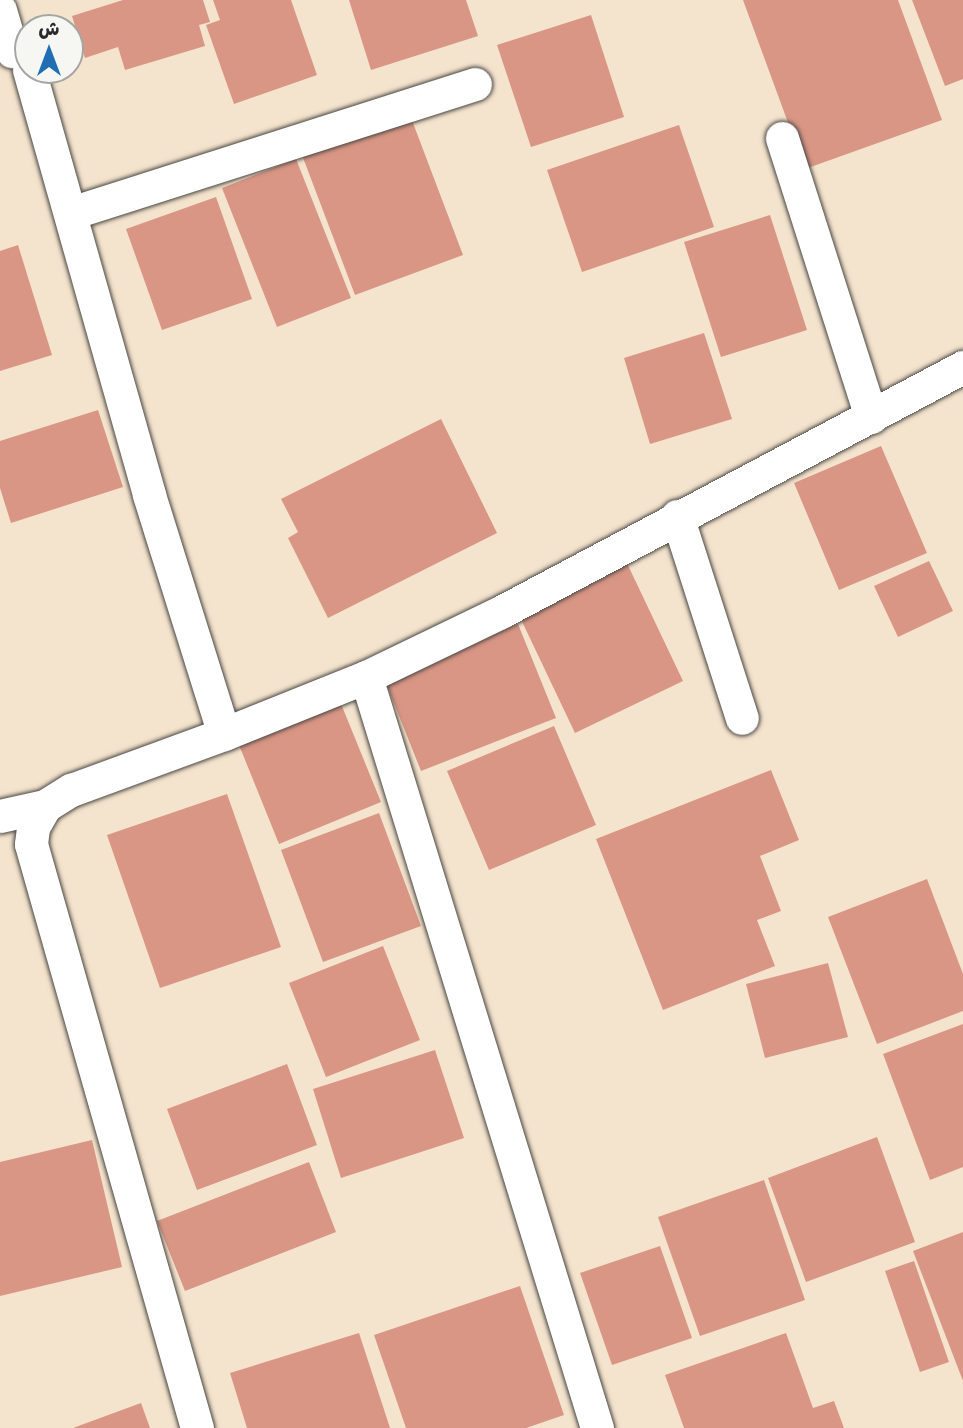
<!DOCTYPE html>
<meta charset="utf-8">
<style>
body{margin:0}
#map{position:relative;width:963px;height:1428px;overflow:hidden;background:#f4e3cd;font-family:Mynerve,"Playpen Sans Arabic",sans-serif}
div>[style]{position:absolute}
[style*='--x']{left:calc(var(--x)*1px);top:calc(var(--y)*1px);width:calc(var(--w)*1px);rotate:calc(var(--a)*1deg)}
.building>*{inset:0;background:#da9685}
.roads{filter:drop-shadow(0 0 2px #494743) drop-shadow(0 0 2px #494743)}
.street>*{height:33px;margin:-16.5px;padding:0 16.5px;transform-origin:16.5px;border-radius:16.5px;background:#fff}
span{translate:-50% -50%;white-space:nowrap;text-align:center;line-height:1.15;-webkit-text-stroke:7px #f6f6f2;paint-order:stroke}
.north{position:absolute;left:14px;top:14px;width:70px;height:70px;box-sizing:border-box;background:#f6f6f2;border:2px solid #a5a5a2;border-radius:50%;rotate:0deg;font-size:19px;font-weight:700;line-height:28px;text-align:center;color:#2b2b2b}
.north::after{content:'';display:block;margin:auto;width:24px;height:32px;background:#1f6fb2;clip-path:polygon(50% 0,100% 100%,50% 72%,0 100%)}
</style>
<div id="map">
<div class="building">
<i style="clip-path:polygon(123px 0,203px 0,210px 22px,199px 25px,205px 46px,125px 70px,118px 47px,85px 58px,72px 16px)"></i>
<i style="clip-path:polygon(213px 0,291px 0,317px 75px,234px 104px,206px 25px,220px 20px)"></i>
<i style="clip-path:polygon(349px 0,466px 0,478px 36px,371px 70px)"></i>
<i style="clip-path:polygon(743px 0,898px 0,942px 120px,805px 169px)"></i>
<i style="clip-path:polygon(912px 0,963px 0,963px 79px,945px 86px)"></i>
<i style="clip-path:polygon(591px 15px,624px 117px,531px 147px,497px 45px)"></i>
<i style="clip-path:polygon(410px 115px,463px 255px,355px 295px,302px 155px)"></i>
<i style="clip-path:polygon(679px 125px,714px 227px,582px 272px,547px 170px)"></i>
<i style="clip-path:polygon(296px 159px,351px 298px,277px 327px,222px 188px)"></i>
<i style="clip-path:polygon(216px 197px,252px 299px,162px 330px,126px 229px)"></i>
<i style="clip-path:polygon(770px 215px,807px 330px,721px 357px,684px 242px)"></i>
<i style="clip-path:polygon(18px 245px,52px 355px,0 371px,0 251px)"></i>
<i style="clip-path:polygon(704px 333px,732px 419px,650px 444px,624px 358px)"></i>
<i style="clip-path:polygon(98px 410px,123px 487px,11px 523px,0 488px,0 441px)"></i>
<i style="clip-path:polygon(441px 419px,497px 533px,328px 618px,288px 538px,298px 532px,281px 499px)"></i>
<i style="clip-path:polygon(881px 446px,927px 553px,839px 590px,794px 483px)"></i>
<i style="clip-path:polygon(625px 559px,683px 681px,575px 733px,517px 611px)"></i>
<i style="clip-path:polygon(929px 561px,953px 611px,898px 637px,874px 586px)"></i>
<i style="clip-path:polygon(518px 624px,556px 718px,421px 771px,384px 678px)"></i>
<i style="clip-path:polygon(337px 694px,381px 802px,279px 844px,235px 735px)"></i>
<i style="clip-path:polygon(554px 726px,596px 825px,489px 870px,447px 771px)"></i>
<i style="clip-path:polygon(771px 770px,799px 840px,760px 856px,781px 911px,757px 920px,775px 966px,663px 1010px,596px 839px)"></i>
<i style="clip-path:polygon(227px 794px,281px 947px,160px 988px,107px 835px)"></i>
<i style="clip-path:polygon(379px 813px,421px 926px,323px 962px,281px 850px)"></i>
<i style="clip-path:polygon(927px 879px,963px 974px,963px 1011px,877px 1044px,828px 917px)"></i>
<i style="clip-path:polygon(383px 946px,420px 1040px,326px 1077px,289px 983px)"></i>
<i style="clip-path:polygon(828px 963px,848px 1037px,765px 1058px,746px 984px)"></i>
<i style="clip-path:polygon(963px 1024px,963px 1167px,930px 1180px,883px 1054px)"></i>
<i style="clip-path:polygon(435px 1050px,464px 1138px,341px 1178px,313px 1089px)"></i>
<i style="clip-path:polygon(287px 1064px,317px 1145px,197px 1190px,167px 1109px)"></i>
<i style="clip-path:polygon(877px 1137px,915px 1242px,806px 1282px,768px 1178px)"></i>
<i style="clip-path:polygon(92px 1140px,122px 1267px,0 1296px,0 1162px)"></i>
<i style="clip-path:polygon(309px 1162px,336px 1232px,185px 1291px,157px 1221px)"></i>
<i style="clip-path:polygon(764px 1180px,805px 1300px,700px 1336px,658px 1217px)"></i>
<i style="clip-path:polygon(963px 1232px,963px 1381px,913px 1251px)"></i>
<i style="clip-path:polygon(660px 1246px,692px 1338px,612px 1365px,580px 1273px)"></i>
<i style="clip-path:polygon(914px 1261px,949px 1362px,920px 1372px,885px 1271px)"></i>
<i style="clip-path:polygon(520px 1286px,564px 1415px,526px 1428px,406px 1428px,374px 1335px)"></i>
<i style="clip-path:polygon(359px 1333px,390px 1428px,247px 1428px,230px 1373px)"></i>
<i style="clip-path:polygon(786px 1333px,813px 1408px,834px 1401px,844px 1428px,684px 1428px,665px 1375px)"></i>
<i style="clip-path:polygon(141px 1403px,150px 1428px,73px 1428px)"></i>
</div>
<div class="roads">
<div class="street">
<i style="--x:0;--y:10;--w:43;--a:73.7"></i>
<i style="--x:29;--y:70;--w:442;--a:74.2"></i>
<i style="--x:149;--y:495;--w:250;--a:72.6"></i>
<i style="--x:224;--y:734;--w:153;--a:-21.9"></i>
<i style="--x:366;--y:677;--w:150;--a:-25.7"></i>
<i style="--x:501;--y:612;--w:523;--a:-27.94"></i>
<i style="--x:782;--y:138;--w:293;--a:72.3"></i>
<i style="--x:71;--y:213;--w:424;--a:-17.7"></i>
<i style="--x:677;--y:516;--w:212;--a:72.2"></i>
<i style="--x:366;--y:677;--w:786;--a:72.9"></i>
<i style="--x:0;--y:816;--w:46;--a:-12.5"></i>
<i style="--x:197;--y:1428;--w:607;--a:-105.87"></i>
<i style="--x:31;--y:844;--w:17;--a:-83"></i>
<i style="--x:33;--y:827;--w:24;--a:-60"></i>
<i style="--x:45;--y:806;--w:31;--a:-32"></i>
<i style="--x:71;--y:790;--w:163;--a:-20.1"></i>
</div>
</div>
<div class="north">ش</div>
</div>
